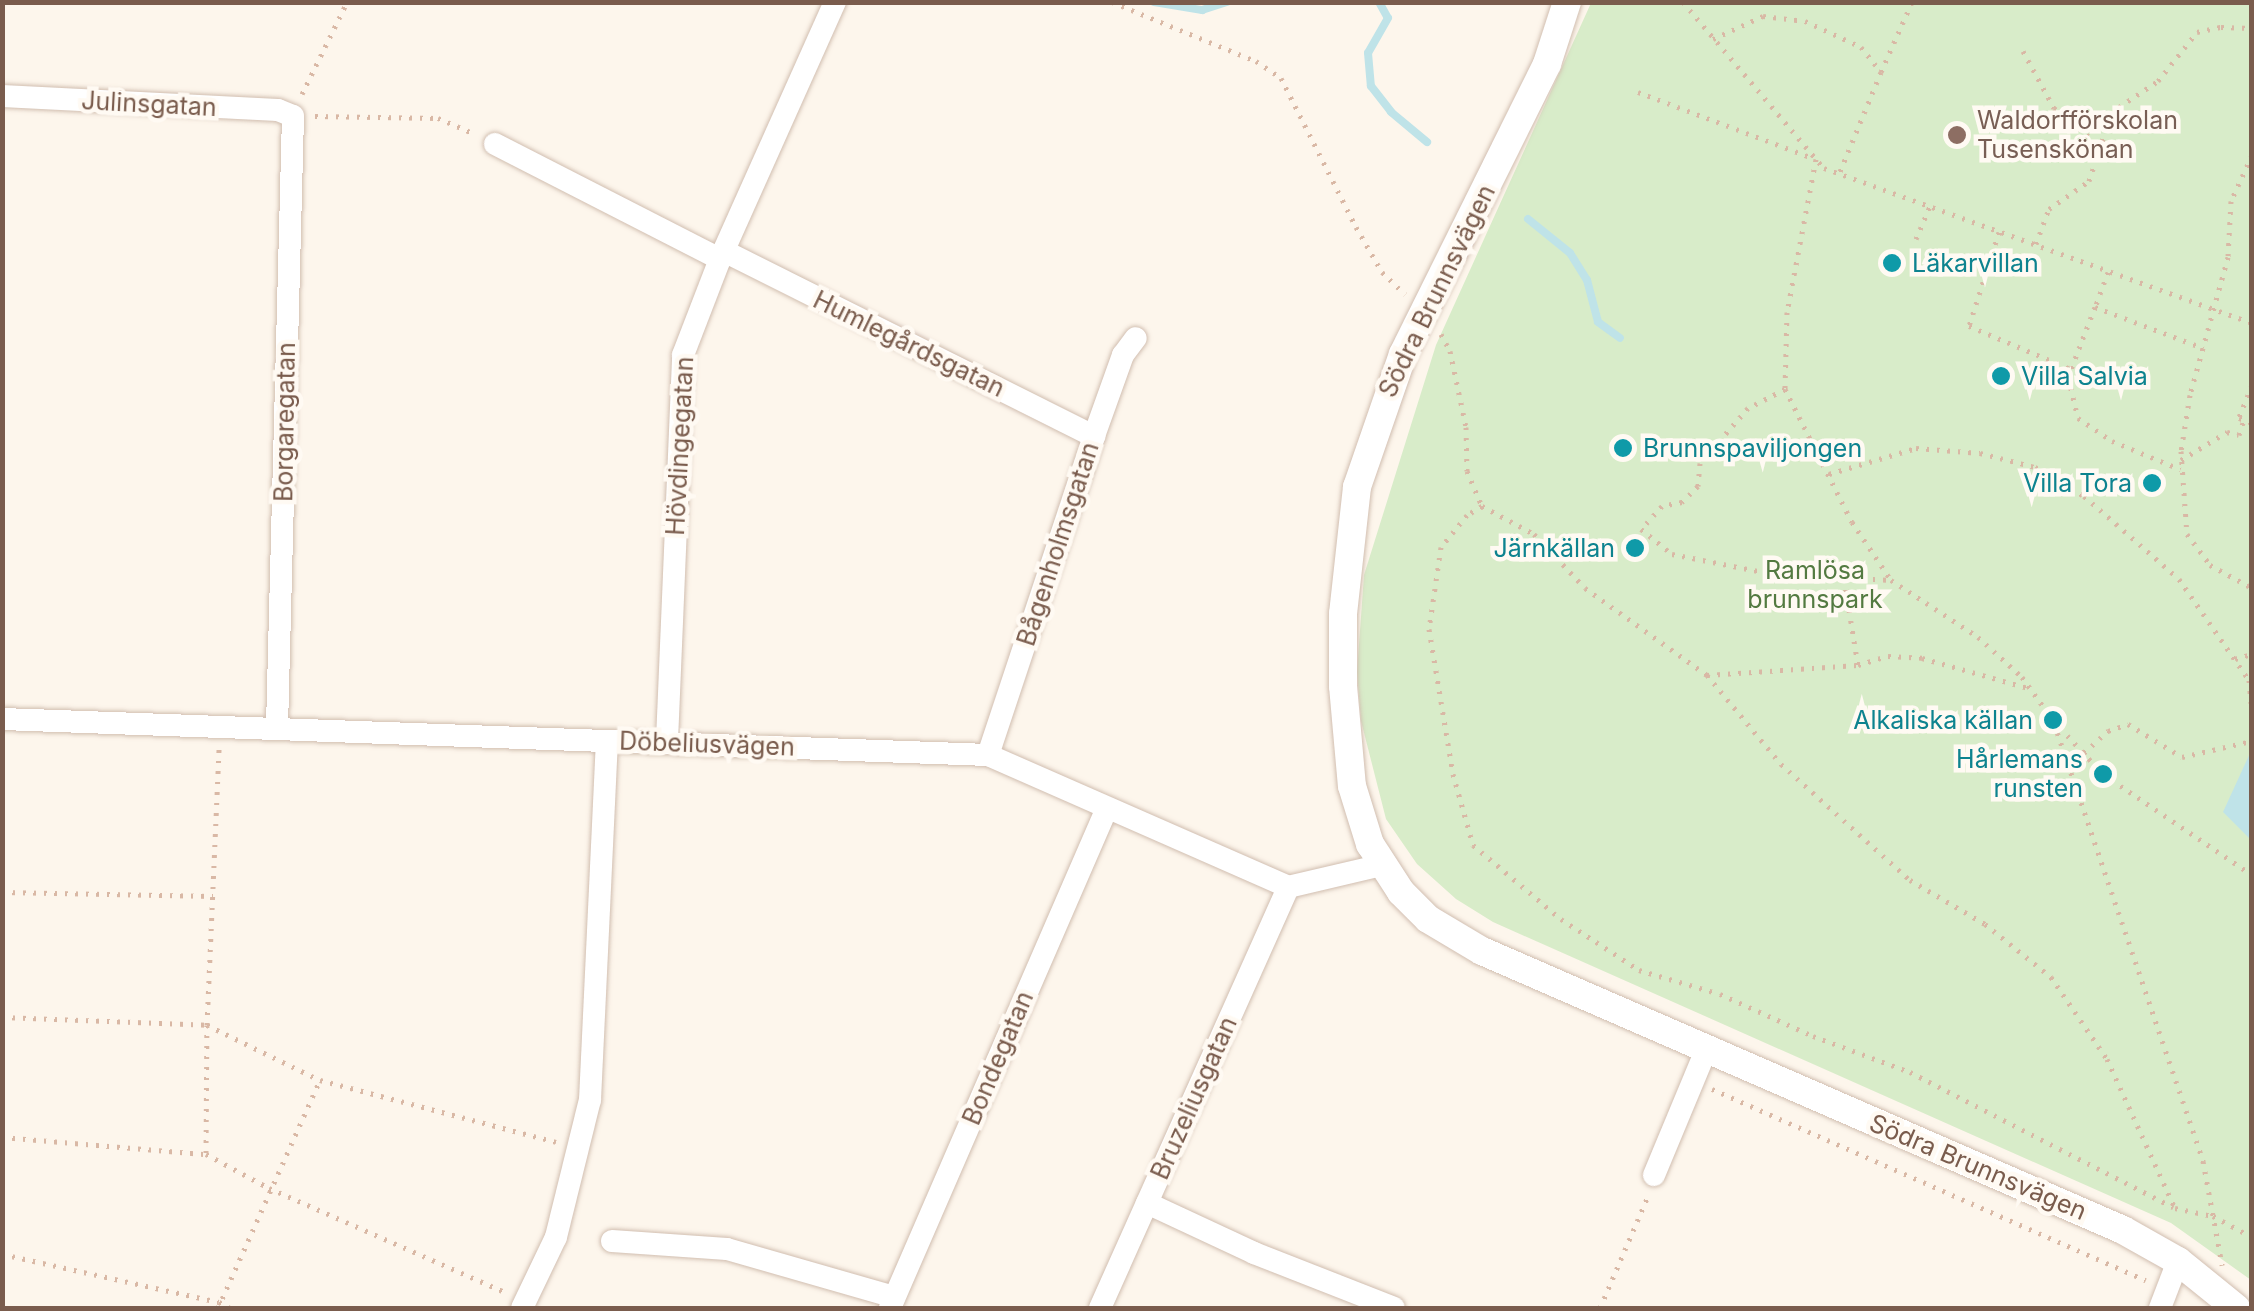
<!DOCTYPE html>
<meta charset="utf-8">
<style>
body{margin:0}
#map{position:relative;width:2254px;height:1311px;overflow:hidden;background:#fdf6ec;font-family:Inter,sans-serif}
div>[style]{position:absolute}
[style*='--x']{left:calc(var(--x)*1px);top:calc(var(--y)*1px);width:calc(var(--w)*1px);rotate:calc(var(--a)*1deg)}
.green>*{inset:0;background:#d8ecc9}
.water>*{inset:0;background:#bfe3e8}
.stream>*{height:8px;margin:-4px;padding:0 4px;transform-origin:4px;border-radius:4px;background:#bfe3e8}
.path>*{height:5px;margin-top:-2.5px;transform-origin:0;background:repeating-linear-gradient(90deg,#d9b8a5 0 2.5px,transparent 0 10.5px)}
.roads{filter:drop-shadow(0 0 2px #d1beb0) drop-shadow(0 0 2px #d1beb0)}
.minor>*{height:22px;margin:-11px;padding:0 11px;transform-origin:11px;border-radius:11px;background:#fff}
.tertiary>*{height:28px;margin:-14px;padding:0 14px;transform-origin:14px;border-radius:14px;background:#fff}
.dots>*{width:28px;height:28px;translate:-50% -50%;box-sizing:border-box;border:5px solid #fffaf3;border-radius:50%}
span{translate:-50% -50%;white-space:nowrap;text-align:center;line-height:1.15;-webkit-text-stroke:9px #fffaf3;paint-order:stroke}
.street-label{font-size:25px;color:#7a5c4d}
.education-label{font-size:25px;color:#785e54}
.left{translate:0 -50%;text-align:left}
.culture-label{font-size:25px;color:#0d838f}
.right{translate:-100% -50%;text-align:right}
.park-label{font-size:25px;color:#537a41}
.frame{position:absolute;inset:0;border:5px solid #7a5c4d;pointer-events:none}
</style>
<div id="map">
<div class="green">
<i style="clip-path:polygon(1591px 3px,2251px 3px,2251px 1280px,2171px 1223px,1493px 922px,1456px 899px,1417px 864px,1386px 819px,1361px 721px,1357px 672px,1364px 575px,1436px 345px)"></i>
</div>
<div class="water">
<i style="clip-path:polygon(2251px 751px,2252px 752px,2251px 840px,2223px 812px)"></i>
</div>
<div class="stream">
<i style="--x:1154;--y:2;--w:49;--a:9.5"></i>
<i style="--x:1202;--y:10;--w:26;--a:-18"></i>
<i style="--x:1379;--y:2;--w:18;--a:61"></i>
<i style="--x:1388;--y:18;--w:40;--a:119.7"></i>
<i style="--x:1368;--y:53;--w:33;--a:85"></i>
<i style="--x:1371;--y:86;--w:33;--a:52"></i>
<i style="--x:1391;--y:112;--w:47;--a:39.8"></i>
<i style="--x:1528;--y:219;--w:54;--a:39"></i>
<i style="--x:1570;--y:253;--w:32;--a:58"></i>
<i style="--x:1587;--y:280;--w:43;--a:75.3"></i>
<i style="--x:1598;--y:322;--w:27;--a:36"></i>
</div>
<div class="path">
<i style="--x:1112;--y:2;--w:156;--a:22.3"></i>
<i style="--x:1256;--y:61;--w:30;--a:34"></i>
<i style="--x:1281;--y:78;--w:167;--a:63.3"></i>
<i style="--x:1356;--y:227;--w:52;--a:60"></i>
<i style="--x:1382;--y:272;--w:32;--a:44"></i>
<i style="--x:1683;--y:2;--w:218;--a:49.7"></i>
<i style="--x:1824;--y:168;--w:455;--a:19.9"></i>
<i style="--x:1713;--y:39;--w:55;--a:-24.7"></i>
<i style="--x:1763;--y:16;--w:42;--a:6.8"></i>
<i style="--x:1805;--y:21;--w:62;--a:24.9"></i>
<i style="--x:1861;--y:47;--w:32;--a:51"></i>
<i style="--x:1881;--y:72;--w:110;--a:112.4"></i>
<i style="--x:2023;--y:51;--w:65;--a:61.5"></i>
<i style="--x:2054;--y:108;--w:50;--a:39.4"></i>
<i style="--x:2093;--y:140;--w:15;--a:70"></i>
<i style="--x:1881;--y:72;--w:77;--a:-66.1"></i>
<i style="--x:1638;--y:92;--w:187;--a:20.7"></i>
<i style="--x:302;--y:94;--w:102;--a:-63.9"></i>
<i style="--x:315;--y:116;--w:123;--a:0.9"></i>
<i style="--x:438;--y:118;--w:40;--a:23.4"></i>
<i style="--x:2252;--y:155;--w:51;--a:114.5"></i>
<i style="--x:2231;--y:201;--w:56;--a:93.1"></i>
<i style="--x:2228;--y:257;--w:143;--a:105.4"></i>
<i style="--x:2190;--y:395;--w:57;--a:99.1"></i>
<i style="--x:2181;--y:451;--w:83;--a:85.9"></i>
<i style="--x:2187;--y:534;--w:39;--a:53"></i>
<i style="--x:2210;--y:565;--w:48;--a:28.7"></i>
<i style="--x:1816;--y:159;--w:156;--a:100.7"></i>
<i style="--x:1787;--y:312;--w:77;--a:91.5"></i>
<i style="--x:1785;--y:389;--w:149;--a:63.3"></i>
<i style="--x:1852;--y:522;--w:70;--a:56.1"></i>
<i style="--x:1891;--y:580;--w:104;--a:33.2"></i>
<i style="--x:1978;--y:637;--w:59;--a:42.3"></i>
<i style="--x:2022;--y:677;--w:53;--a:54.2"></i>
<i style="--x:2053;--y:720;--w:74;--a:47.2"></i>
<i style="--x:2103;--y:774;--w:180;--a:34.1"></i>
<i style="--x:1999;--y:232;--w:99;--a:107.7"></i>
<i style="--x:1969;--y:326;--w:111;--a:22.9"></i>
<i style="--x:1916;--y:239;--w:36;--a:-67"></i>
<i style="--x:2036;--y:244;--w:37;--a:-70"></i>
<i style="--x:2049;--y:209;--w:49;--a:-35"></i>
<i style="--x:2089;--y:181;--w:66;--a:-71.6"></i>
<i style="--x:2110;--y:118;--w:14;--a:-51"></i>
<i style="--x:2119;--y:107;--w:47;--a:-33.7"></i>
<i style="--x:2158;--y:81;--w:63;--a:-51.5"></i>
<i style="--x:2197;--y:32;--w:25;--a:-12"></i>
<i style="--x:2221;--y:27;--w:31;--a:2"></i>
<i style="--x:2108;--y:272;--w:37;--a:110"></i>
<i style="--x:2095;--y:307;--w:116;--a:20.8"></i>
<i style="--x:2095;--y:307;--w:75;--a:111.1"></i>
<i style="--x:2068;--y:377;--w:42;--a:76.3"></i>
<i style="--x:2078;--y:418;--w:41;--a:34.1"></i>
<i style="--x:2112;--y:441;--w:74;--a:22.4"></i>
<i style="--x:1441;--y:334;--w:19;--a:62"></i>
<i style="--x:1450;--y:351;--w:78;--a:78.1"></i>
<i style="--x:1466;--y:427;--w:44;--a:88.7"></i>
<i style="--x:1467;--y:471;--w:38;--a:67"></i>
<i style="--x:1482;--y:506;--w:59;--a:28.3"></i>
<i style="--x:1534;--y:534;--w:74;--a:46.6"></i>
<i style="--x:1585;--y:588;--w:150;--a:35.5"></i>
<i style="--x:1707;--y:675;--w:116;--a:50.3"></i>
<i style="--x:1781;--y:764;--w:173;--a:42"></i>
<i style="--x:1910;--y:880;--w:87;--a:30.4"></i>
<i style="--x:1985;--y:924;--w:85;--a:38.8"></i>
<i style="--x:2051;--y:977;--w:99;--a:55.7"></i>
<i style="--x:2107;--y:1059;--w:164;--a:65.5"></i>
<i style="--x:2175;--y:1208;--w:39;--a:12"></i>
<i style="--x:2213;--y:1216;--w:44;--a:28.3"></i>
<i style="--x:2252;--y:385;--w:35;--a:112"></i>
<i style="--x:2239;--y:418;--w:14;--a:21"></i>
<i style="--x:1785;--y:389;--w:42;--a:152.8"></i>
<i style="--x:1748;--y:408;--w:73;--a:131.1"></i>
<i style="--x:1700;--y:463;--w:23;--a:95"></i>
<i style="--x:1698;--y:486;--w:23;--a:135"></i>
<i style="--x:1682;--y:502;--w:20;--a:169"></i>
<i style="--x:1662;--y:506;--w:31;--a:132"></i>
<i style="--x:1641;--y:529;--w:40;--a:39"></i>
<i style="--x:1672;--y:554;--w:98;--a:11.2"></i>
<i style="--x:1768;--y:573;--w:123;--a:3.3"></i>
<i style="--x:2181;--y:460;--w:54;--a:-31.3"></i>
<i style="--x:2227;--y:432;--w:12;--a:14"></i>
<i style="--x:2239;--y:435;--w:16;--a:-72"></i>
<i style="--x:1829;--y:474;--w:91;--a:-16.6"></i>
<i style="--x:1916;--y:448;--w:64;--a:4.5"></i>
<i style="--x:1980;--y:453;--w:57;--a:14.3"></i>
<i style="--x:2035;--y:467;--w:57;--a:30.6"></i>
<i style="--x:2084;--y:496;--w:126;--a:41.1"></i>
<i style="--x:2179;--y:579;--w:123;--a:55.3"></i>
<i style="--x:2249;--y:680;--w:33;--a:85"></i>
<i style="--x:1482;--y:506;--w:17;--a:149"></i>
<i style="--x:1467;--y:515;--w:41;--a:129.1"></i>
<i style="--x:1441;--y:547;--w:83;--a:98.3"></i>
<i style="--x:1429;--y:629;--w:147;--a:80.6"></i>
<i style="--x:1453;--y:774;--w:74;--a:74.3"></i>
<i style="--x:1473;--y:845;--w:115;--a:40.1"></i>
<i style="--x:1561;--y:919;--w:93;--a:33.2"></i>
<i style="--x:1639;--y:970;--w:84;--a:16.5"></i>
<i style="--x:1720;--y:994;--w:102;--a:24.3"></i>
<i style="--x:1813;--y:1036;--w:103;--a:20.4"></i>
<i style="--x:1910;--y:1072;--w:296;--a:27.2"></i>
<i style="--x:1844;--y:579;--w:87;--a:80.8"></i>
<i style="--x:2235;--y:659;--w:17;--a:-17"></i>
<i style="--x:1707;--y:675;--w:151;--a:-3.8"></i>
<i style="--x:1858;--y:665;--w:31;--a:-17"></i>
<i style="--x:1888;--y:656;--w:34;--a:3"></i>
<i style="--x:1922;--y:658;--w:110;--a:15.8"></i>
<i style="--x:2054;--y:723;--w:463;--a:71.2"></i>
<i style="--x:2203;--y:1161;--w:106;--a:79.6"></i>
<i style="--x:2084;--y:753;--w:33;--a:-43"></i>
<i style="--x:2108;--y:731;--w:21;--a:-19"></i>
<i style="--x:2128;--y:724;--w:63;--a:31.4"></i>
<i style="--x:2182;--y:757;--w:72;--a:-12.9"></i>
<i style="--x:2;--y:892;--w:211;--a:1.1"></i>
<i style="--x:2;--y:1017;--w:205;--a:2.2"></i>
<i style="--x:207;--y:1025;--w:126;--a:26"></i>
<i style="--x:320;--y:1080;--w:244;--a:14.7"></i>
<i style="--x:1712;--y:1089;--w:474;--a:23.8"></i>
<i style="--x:2;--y:1137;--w:205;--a:4.8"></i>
<i style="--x:206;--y:1154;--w:72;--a:28.4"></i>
<i style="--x:269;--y:1188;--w:258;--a:23.8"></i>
<i style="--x:206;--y:1153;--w:128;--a:-89.6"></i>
<i style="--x:207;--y:1025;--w:276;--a:-87.5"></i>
<i style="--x:2;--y:1254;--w:222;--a:12.5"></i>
<i style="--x:219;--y:1302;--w:13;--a:29"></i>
<i style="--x:218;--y:1308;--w:250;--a:-65.9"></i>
<i style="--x:1600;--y:1308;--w:122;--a:-66.8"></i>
</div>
<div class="roads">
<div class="minor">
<i style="--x:2;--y:96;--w:276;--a:2.9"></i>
<i style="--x:278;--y:110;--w:16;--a:22"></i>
<i style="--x:293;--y:116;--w:611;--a:91.5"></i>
<i style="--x:495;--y:144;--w:253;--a:27.1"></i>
<i style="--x:724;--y:251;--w:414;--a:26.6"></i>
<i style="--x:2;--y:719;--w:987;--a:2.09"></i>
<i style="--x:988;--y:755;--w:328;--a:23.7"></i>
<i style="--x:1288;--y:887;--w:97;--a:-13.2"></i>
<i style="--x:667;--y:741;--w:386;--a:-87.6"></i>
<i style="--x:683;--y:355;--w:103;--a:-68.9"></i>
<i style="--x:720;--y:259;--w:282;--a:-65.9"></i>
<i style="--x:988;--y:755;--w:336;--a:-71.6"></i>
<i style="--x:1094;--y:436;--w:86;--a:-70.3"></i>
<i style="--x:1123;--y:355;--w:21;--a:-53"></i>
<i style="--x:1654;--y:1175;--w:135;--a:-67.4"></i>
<i style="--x:1147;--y:1203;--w:118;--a:25"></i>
<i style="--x:1254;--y:1253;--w:150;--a:21.4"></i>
<i style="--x:612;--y:1241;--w:115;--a:4"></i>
<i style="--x:727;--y:1249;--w:174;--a:16"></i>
<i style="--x:522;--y:1308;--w:79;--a:-64.4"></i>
<i style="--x:556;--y:1237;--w:141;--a:-76.1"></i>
<i style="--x:590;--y:1100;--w:359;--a:-87.3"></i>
<i style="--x:890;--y:1308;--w:545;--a:-66.54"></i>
<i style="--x:1100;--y:1308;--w:461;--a:-65.9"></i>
<i style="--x:2160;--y:1308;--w:50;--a:-69"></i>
</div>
<div class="tertiary">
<i style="--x:1567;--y:2;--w:65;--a:107.9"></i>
<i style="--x:1547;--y:64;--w:324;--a:116.4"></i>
<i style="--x:1403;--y:354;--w:141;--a:109.1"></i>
<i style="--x:1357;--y:487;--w:128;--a:96.3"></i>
<i style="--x:1343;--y:614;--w:72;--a:90"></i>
<i style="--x:1343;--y:686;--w:100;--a:84.9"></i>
<i style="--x:1352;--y:786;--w:61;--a:72.8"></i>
<i style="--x:1370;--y:844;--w:57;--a:57.1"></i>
<i style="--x:1401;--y:892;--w:38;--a:45"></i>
<i style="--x:1428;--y:919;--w:63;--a:30.7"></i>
<i style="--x:1482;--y:951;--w:699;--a:23.52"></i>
<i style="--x:2123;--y:1230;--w:63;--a:29.4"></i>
<i style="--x:2178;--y:1261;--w:75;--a:39"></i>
</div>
</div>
<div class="dots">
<i style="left:1957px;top:135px;background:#8d6e63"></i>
<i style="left:1892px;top:263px;background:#0f9aa8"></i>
<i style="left:2001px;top:376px;background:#0f9aa8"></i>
<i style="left:1623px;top:448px;background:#0f9aa8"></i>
<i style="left:2152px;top:483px;background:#0f9aa8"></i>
<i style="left:1635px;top:548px;background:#0f9aa8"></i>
<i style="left:2053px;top:720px;background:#0f9aa8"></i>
<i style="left:2103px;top:774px;background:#0f9aa8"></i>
</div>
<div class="street-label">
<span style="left:149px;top:104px;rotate:3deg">Julinsgatan</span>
<span style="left:1437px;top:291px;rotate:-64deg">Södra Brunnsvägen</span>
<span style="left:909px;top:344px;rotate:26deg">Humlegårdsgatan</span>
<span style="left:285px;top:422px;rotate:-89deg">Borgaregatan</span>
<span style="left:680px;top:446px;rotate:-87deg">Hövdingegatan</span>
<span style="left:1058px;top:544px;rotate:-72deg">Bågenholmsgatan</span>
<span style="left:707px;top:744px;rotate:2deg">Döbeliusvägen</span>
<span style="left:998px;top:1058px;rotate:-67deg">Bondegatan</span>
<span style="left:1194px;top:1098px;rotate:-66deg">Bruzeliusgatan</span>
<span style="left:1978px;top:1167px;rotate:23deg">Södra Brunnsvägen</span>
</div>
<div class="education-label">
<span class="left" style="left:1977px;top:135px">Waldorfförskolan<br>Tusenskönan</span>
</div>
<div class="culture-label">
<span class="left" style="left:1912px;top:263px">Läkarvillan</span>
<span class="left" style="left:2021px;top:376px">Villa Salvia</span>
<span class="left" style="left:1643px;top:448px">Brunnspaviljongen</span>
<span class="right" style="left:2132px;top:483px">Villa Tora</span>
<span class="right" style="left:1615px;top:548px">Järnkällan</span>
<span class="right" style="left:2033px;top:720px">Alkaliska källan</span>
<span class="right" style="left:2083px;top:774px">Hårlemans<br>runsten</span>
</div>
<div class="park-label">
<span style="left:1815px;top:585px">Ramlösa<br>brunnspark</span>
</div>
<div class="frame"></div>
</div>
